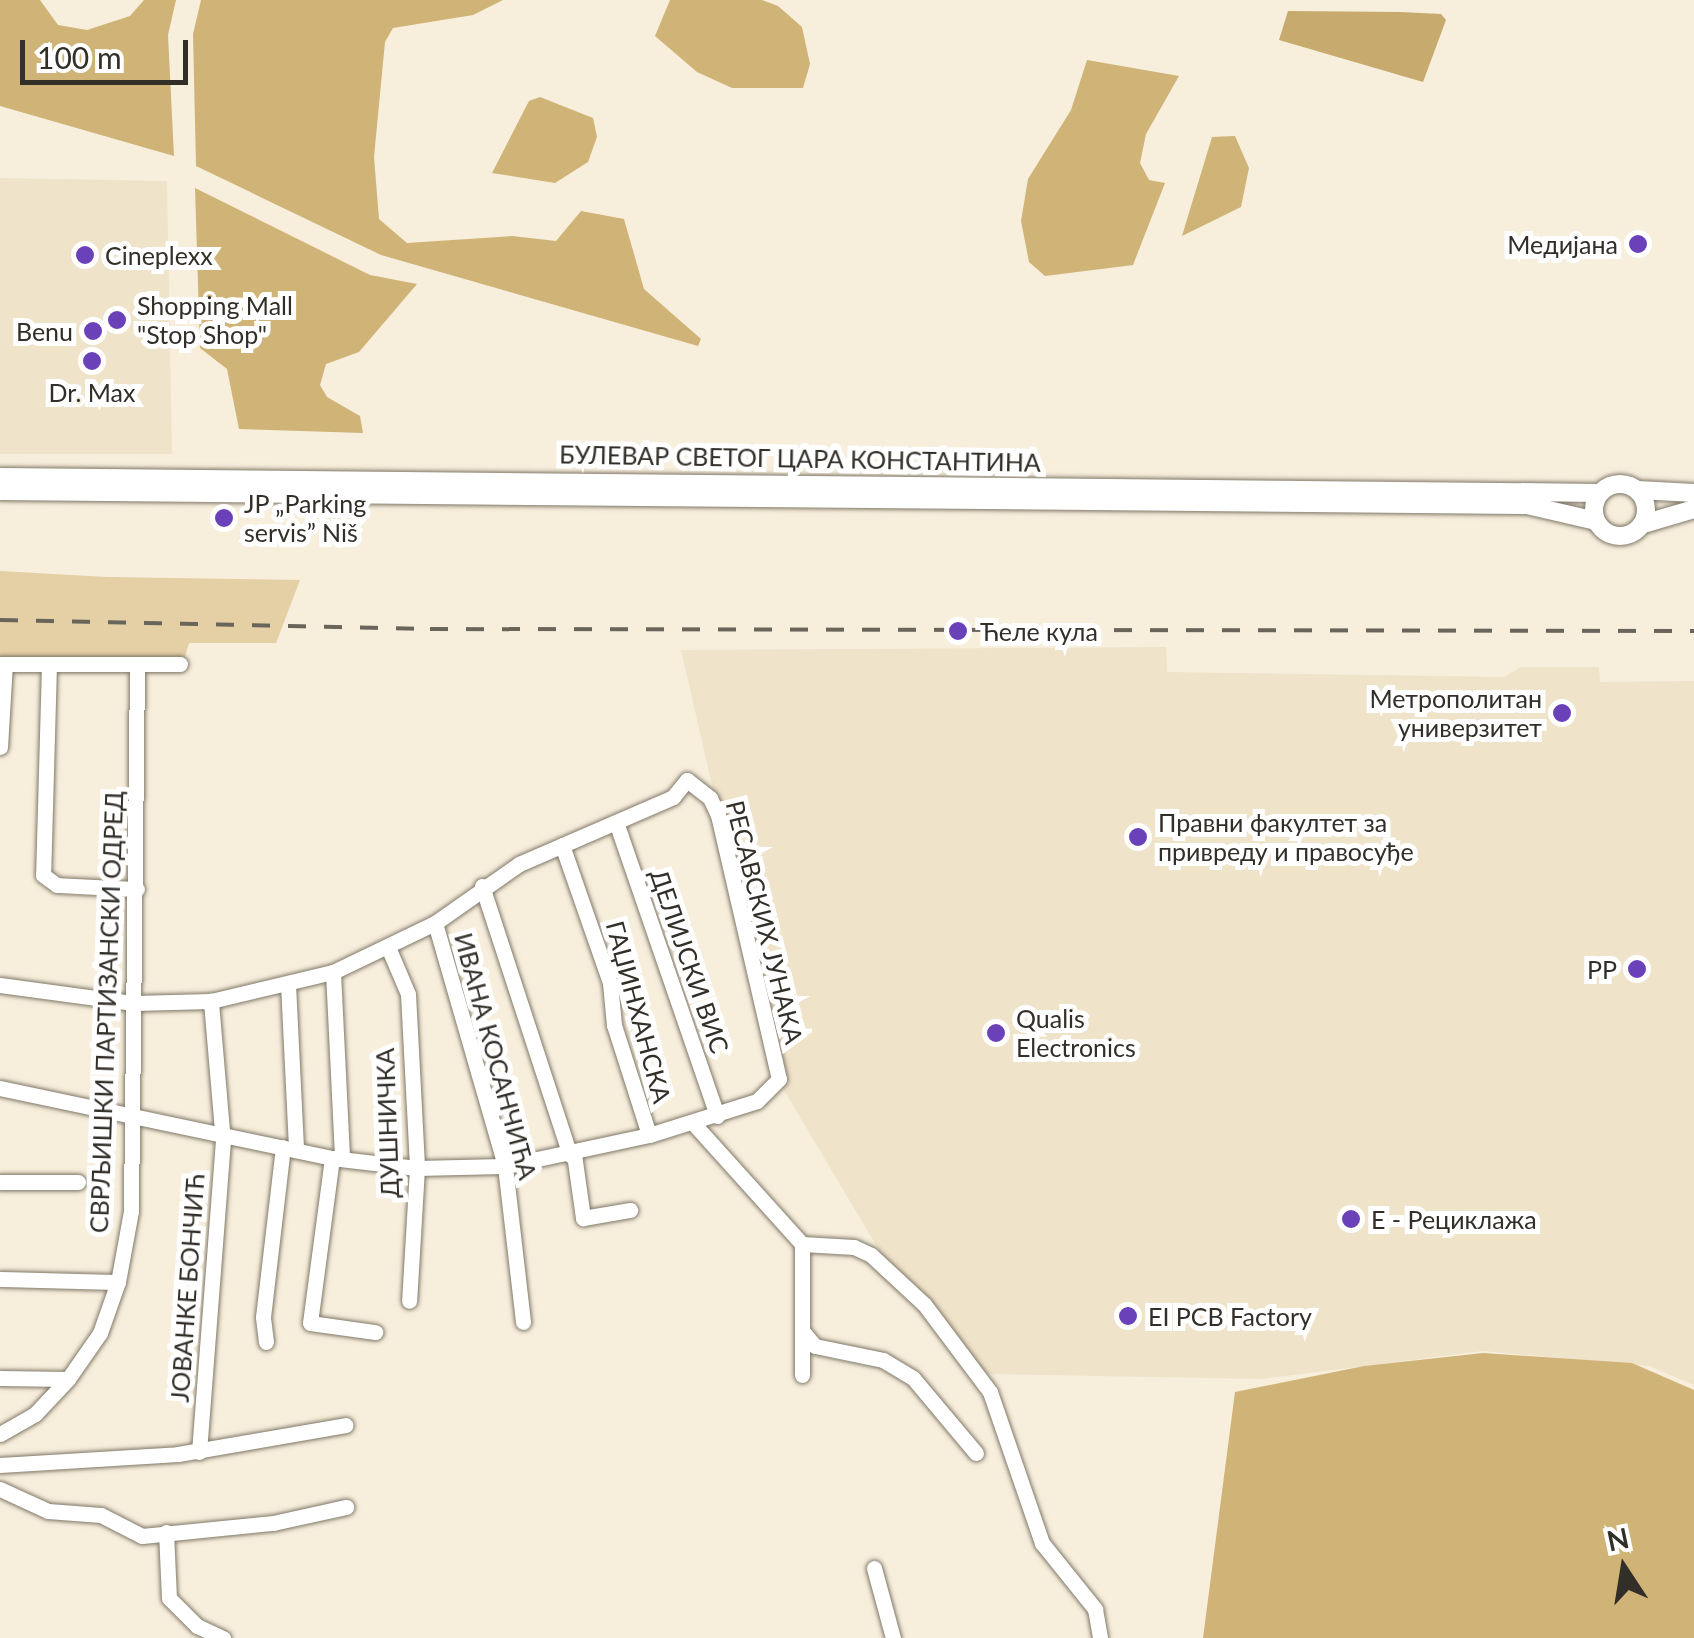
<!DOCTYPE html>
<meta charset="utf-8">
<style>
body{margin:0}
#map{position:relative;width:1694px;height:1638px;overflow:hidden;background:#f7eedc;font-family:Lato,sans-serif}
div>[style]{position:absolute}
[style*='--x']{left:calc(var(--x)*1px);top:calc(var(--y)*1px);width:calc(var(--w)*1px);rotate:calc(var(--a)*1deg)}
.built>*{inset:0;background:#efe3ca}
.green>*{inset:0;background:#e5d0a6}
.forest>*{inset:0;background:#d0b376}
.water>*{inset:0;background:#c7aa6d}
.roads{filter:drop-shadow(0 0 2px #807868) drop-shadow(0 0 2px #807868)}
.minor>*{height:15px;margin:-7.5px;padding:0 7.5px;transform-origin:7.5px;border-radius:7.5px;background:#fff}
.major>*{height:18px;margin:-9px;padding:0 9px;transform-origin:9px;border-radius:9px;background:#fff}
.major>.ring{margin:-9px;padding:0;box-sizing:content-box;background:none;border:18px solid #fff;border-radius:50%}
.rail>*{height:4px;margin-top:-2px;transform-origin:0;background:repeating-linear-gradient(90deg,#6a655b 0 18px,transparent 0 36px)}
.dots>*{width:28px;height:28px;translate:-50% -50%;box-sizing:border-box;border:5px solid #fff;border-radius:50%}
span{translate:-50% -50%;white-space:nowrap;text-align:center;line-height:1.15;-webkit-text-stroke:10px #fff;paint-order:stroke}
.poi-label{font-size:25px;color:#322e28}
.right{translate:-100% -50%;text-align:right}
.left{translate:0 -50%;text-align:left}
.street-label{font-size:25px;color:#322e28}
.north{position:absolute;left:1574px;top:1518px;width:100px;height:100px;-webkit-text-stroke:8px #fff;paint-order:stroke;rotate:348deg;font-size:28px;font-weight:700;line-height:40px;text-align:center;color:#322e28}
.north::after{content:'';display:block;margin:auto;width:35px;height:45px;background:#322e28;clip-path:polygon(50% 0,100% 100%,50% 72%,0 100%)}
.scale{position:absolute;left:20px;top:40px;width:168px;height:45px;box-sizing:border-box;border:5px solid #322e28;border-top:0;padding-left:12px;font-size:30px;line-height:35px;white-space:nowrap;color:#322e28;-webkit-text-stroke:8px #fff;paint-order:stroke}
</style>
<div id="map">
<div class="built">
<i style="clip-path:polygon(0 178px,167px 181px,172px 454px,0 454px)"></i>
<i style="clip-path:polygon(1166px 647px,1167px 672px,1504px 677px,1521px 667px,1599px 667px,1600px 682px,1694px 681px,1694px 1385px,1649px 1366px,1483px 1351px,1263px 1379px,984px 1374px,883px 1257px,781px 1085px,681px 650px)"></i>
</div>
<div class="green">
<i style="clip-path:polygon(0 571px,107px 577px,300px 580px,276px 643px,189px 643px,183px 663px,0 661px)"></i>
</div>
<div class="forest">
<i style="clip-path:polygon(0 0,40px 0,58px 25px,87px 30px,130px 16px,144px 0,176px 0,168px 35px,174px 156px,0 106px)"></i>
<i style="clip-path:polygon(201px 0,503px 0,473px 15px,393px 28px,385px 42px,374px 157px,379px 219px,407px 243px,512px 236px,556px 241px,581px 211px,624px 219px,644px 289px,701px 339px,698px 346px,381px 255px,196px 166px,193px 34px)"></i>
<i style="clip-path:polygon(670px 0,762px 0,778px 6px,802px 27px,810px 64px,803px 88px,732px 88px,697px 72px,655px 36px)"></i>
<i style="clip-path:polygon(1087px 60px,1179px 76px,1146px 134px,1140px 163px,1149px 180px,1165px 183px,1133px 265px,1045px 276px,1029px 262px,1021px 221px,1028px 179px,1071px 110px)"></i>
<i style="clip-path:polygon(540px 97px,593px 118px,597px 137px,588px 162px,555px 183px,492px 173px,529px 101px)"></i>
<i style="clip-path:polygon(1235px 136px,1249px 168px,1241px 207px,1182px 236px,1212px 137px)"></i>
<i style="clip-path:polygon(195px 188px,370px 275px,417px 284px,359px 352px,326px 364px,320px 385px,327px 397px,360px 416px,363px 433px,239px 429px,227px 369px,200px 348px)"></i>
<i style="clip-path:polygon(1483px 1353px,1632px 1363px,1694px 1390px,1694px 1638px,1203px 1638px,1235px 1392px,1364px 1366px)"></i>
</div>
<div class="water">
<i style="clip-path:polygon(1288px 11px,1400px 12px,1441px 14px,1446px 20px,1423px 82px,1279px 40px)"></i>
</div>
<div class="roads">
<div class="minor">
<i style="--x:0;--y:664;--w:180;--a:0"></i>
<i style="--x:49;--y:664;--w:211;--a:91.6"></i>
<i style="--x:43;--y:875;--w:17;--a:36"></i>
<i style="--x:57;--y:885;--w:80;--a:2.9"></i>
<i style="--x:0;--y:747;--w:83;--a:-86.6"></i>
<i style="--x:616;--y:822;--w:311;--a:71"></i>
<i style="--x:562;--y:845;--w:146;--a:70.8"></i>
<i style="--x:610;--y:983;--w:42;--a:84.6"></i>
<i style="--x:614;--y:1025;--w:115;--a:72.3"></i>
<i style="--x:482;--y:886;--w:283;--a:71.9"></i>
<i style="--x:435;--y:923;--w:253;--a:73.9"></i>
<i style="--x:505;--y:1166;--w:157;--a:83.4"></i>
<i style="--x:388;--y:947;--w:51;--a:66.9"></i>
<i style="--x:408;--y:994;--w:174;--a:87"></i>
<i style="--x:417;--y:1168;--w:133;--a:93.4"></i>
<i style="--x:333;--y:972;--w:187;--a:87.2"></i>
<i style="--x:288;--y:984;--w:166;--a:87.2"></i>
<i style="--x:0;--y:985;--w:135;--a:7.7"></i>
<i style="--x:134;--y:1003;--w:77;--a:-1.5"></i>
<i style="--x:211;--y:1001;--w:125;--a:-13.4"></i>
<i style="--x:333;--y:972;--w:113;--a:-25.7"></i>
<i style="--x:435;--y:923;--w:103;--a:-35.1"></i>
<i style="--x:519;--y:864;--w:168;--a:-23.5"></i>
<i style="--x:673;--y:797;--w:22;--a:-51"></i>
<i style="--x:687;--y:780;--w:29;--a:38"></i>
<i style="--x:710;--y:798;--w:19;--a:65"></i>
<i style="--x:718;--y:815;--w:271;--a:77"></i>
<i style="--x:779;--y:1079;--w:31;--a:135"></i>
<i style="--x:757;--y:1101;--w:113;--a:162.5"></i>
<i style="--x:649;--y:1135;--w:147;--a:167.9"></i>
<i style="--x:505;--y:1166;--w:88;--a:178.7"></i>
<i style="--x:417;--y:1168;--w:86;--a:-173.3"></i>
<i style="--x:332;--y:1158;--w:339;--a:-168.1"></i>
<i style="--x:694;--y:1124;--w:161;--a:48"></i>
<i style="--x:802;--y:1244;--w:131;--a:90"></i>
<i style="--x:574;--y:1154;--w:65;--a:82"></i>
<i style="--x:583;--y:1218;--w:48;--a:-9.7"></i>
<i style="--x:332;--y:1158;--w:166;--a:97.6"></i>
<i style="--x:310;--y:1323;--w:66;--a:7.9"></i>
<i style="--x:0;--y:1182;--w:78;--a:0"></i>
<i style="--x:802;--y:1244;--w:52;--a:3.3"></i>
<i style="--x:854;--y:1247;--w:19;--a:25"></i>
<i style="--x:871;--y:1255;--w:72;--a:42.8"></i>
<i style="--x:924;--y:1304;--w:110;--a:53.1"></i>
<i style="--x:990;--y:1392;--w:160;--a:71"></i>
<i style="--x:1042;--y:1543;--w:85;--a:51.2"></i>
<i style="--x:1095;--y:1609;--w:29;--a:80"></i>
<i style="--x:0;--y:1279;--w:118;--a:1.5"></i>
<i style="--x:804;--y:1333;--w:17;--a:50"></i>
<i style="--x:815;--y:1346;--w:69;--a:11.6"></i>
<i style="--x:883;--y:1360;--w:35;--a:31"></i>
<i style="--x:913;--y:1378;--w:98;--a:50"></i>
<i style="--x:266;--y:1342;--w:25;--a:-97"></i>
<i style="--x:263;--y:1317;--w:171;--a:-83.3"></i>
<i style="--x:0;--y:1378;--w:68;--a:0.8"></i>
<i style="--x:0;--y:1434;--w:40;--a:-29.7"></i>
<i style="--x:35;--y:1414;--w:48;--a:-46.7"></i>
<i style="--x:68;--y:1379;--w:56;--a:-55.2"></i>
<i style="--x:100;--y:1333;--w:54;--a:-70.6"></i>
<i style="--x:118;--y:1282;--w:72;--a:-79.6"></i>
<i style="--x:131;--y:1211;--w:547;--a:-89.37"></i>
<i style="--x:199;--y:1452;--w:311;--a:-85.6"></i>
<i style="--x:223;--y:1142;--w:142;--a:-94.9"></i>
<i style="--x:0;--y:1465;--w:178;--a:-3.5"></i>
<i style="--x:178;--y:1454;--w:170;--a:-9.8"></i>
<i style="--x:0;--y:1489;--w:53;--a:24.6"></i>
<i style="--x:48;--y:1511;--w:53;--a:4.3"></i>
<i style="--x:101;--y:1515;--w:46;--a:27.1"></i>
<i style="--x:142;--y:1536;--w:132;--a:-5.7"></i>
<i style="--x:273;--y:1523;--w:75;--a:-12.4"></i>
<i style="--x:166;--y:1532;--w:66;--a:87.4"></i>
<i style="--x:169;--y:1598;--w:40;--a:45"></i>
<i style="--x:197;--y:1626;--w:29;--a:25"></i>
<i style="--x:874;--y:1568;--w:73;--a:74.8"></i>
</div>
<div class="major">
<i style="--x:0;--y:477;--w:1600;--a:0.57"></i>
<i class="ring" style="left:1594px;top:484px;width:34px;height:34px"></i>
<i style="--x:1638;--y:490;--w:56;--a:3.1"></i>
<i style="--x:0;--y:491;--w:1527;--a:0.53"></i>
<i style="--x:1527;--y:505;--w:71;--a:13.1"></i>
<i style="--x:1643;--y:524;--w:53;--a:-16.4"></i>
</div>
</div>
<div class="rail">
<i style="--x:0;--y:620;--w:430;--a:1.2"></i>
<i style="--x:430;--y:629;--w:1264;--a:0.09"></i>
</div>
<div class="dots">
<i style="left:1638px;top:244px;background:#6a41b9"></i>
<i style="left:85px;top:255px;background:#6a41b9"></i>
<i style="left:117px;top:320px;background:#6a41b9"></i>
<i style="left:93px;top:331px;background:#6a41b9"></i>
<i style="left:92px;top:361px;background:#6a41b9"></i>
<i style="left:224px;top:518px;background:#6a41b9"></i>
<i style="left:958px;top:631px;background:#6a41b9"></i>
<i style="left:1562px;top:713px;background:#6a41b9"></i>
<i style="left:1138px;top:837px;background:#6a41b9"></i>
<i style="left:1637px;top:969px;background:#6a41b9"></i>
<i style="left:996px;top:1033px;background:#6a41b9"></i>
<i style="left:1351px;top:1219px;background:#6a41b9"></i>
<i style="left:1128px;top:1316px;background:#6a41b9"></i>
</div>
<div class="poi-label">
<span class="right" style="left:1618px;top:244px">Медијана</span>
<span class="left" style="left:105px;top:255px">Cineplexx</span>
<span class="left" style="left:137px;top:320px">Shopping Mall<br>"Stop Shop"</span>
<span class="right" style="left:73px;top:331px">Benu</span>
<span style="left:92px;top:392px">Dr. Max</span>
<span class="left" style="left:244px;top:518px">JP „Parking<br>servis” Niš</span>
<span class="left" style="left:980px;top:631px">Ћеле кула</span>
<span class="right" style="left:1542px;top:713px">Метрополитан<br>универзитет</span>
<span class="left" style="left:1158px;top:837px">Правни факултет за<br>привреду и правосуђе</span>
<span class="right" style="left:1617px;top:969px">PP</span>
<span class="left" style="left:1016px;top:1033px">Qualis<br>Electronics</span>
<span class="left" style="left:1371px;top:1219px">Е - Рециклажа</span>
<span class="left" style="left:1148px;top:1316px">EI PCB Factory</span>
</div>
<div class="street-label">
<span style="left:800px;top:458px;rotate:1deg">БУЛЕВАР СВЕТОГ ЦАРА КОНСТАНТИНА</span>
<span style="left:765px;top:922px;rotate:76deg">РЕСАВСКИХ ЈУНАКА</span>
<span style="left:690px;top:961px;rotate:71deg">ДЕЛИЈСКИ ВИС</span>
<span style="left:106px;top:1012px;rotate:-88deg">СВРЉИШКИ ПАРТИЗАНСКИ ОДРЕД</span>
<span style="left:639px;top:1012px;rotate:75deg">ГАЏИНХАНСКА</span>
<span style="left:496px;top:1056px;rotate:75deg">ИВАНА КОСАНЧИЋА</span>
<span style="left:387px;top:1123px;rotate:-92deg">ДУШНИЧКА</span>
<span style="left:187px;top:1288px;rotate:-86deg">ЈОВАНКЕ БОНЧИЋ</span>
</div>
<div class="north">N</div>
<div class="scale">100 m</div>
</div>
